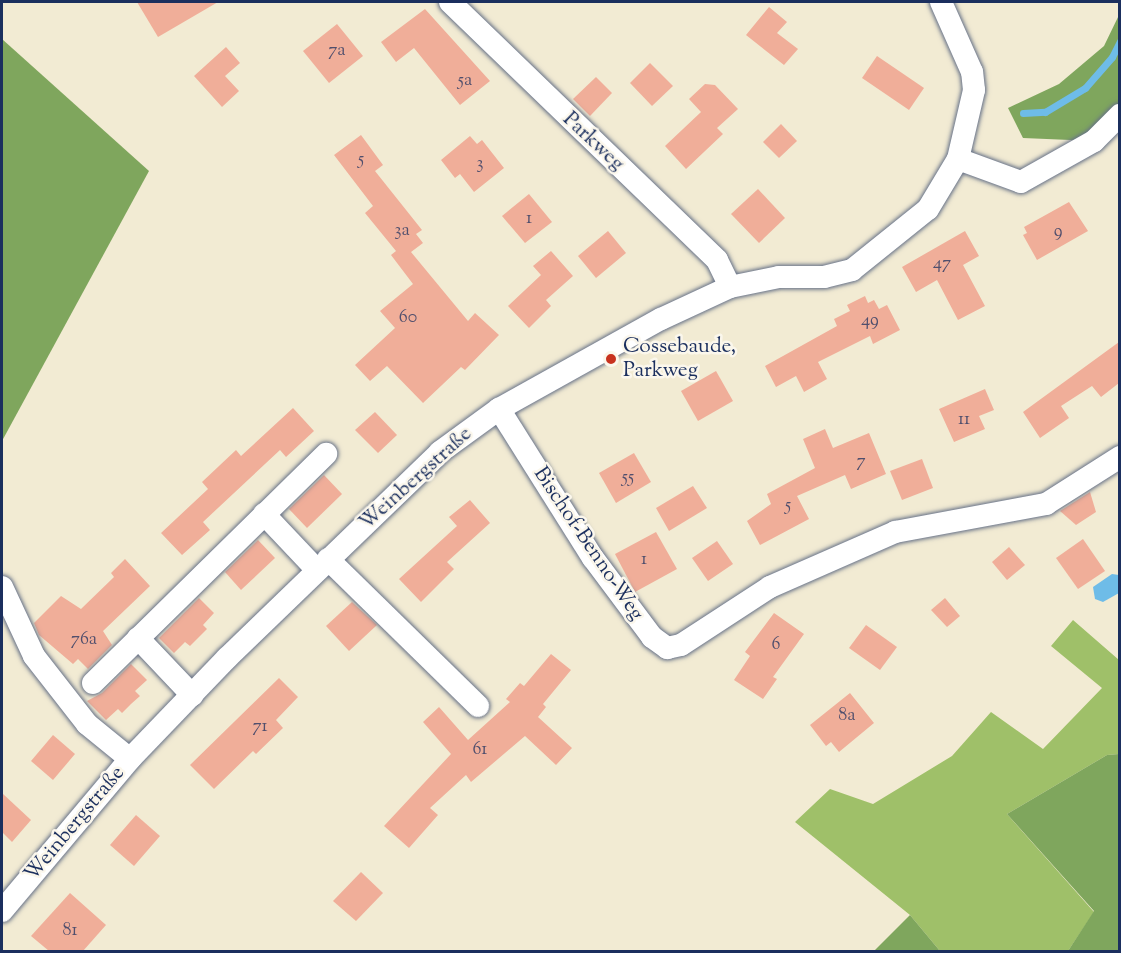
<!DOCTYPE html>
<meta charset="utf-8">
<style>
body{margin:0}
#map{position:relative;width:1121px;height:953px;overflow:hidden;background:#f2ebd3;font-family:"Sorts Mill Goudy",serif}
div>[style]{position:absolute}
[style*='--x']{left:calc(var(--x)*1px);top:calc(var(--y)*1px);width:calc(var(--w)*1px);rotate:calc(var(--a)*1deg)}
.green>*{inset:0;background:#9fc069}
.forest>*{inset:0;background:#7fa65d}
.water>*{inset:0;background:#6ebce8}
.stream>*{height:7px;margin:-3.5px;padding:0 3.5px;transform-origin:3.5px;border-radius:3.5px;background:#6ebce8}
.building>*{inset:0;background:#f0ae99}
.roads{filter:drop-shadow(0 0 2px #667187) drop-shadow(0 0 2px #667187)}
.minor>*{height:22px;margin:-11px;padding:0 11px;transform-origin:11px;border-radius:11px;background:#fff}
.dots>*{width:16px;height:16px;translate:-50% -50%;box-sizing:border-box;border:3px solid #fbf7ec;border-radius:50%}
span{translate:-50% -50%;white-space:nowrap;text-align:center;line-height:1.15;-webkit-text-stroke:5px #fbf7ec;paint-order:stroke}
.number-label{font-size:18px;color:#504f6d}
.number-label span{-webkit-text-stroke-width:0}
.street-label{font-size:21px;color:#1b2f5e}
.poi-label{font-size:21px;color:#1b2f5e}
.left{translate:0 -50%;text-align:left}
.frame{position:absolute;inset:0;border:3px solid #1b2f5e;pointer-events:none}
</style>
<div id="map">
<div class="green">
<i style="clip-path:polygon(1073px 620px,1119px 660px,1119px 754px,1107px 755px,1007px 814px,1094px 912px,1068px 951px,940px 951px,910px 915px,795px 822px,830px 789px,873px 804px,952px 756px,991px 712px,1043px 749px,1102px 688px,1051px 646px)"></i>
</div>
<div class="forest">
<i style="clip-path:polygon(1119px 15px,1119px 120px,1094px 141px,1023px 138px,1008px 108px,1059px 84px,1104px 46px)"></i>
<i style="clip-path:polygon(2px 39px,149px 171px,2px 441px)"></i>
<i style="clip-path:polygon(1119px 754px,1119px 951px,1068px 951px,1094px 911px,1007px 814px,1107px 755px)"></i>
<i style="clip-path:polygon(910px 915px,940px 951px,874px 951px)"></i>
</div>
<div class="water">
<i style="clip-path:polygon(1112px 574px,1119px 575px,1119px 593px,1103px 602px,1095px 599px,1093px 587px)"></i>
</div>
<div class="stream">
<i style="--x:1023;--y:113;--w:22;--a:-3"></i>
<i style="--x:1045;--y:112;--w:47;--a:-31"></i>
<i style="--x:1085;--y:88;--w:41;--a:-48.9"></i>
<i style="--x:1112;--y:57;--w:18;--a:-63"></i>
</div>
<div class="building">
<i style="clip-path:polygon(137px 2px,218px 2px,158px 37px)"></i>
<i style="clip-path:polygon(769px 7px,787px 22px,777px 33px,798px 49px,784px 65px,746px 35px)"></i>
<i style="clip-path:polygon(425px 9px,490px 81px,460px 105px,414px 48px,396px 62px,381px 42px)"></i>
<i style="clip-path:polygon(337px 24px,363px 56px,329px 83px,303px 51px)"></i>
<i style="clip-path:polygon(226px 47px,240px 63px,225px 76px,239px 91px,222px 107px,194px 76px)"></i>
<i style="clip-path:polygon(877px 56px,924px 88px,909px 110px,862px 78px)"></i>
<i style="clip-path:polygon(650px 63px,673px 86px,652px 106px,630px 83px)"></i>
<i style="clip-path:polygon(596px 77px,612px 93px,590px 116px,573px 99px)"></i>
<i style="clip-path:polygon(705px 84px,715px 85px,738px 109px,717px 128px,723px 134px,686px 169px,665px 146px,701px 112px,689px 99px)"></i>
<i style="clip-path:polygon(781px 124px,797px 141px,779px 158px,763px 142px)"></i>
<i style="clip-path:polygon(361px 135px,383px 165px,375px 171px,422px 230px,416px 234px,423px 243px,411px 252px,468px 321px,475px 313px,499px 335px,465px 370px,461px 367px,423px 403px,387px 366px,370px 381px,355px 365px,395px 328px,380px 311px,413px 284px,391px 255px,396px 251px,365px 213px,373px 206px,334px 155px)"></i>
<i style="clip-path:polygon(470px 136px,477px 144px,482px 140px,504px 168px,474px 192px,460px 174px,455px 178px,441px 160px)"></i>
<i style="clip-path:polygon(758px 189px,785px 218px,759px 243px,731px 214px)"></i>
<i style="clip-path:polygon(529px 194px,552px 222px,525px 243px,502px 216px)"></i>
<i style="clip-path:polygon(1069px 202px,1088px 231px,1037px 260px,1023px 235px,1027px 233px,1024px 227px)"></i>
<i style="clip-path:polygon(608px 231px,626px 253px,596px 278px,578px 256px)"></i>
<i style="clip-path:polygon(965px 231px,979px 256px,963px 265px,985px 306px,958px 320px,937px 280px,916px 292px,902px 267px)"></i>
<i style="clip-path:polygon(551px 251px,573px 276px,546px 300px,551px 306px,529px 328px,508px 306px,541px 275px,533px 266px)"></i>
<i style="clip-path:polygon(865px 296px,868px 303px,874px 300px,879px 309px,887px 305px,900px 330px,873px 344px,870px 336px,818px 362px,827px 379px,804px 392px,796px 376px,776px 387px,765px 366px,837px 326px,834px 319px,850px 311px,847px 305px)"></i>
<i style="clip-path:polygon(1119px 342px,1119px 383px,1101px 397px,1092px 386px,1061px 406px,1069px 418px,1040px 438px,1023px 412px)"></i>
<i style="clip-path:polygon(716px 371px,733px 401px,698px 421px,681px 391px)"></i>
<i style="clip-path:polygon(985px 389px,994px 410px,979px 416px,985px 429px,954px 442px,939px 409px)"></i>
<i style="clip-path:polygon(293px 408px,314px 431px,286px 457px,280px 450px,203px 522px,210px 530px,182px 555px,161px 533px,208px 489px,202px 482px,236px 450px,241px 456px)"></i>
<i style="clip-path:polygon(375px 412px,397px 435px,378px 453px,355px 430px)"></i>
<i style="clip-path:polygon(825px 429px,833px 448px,869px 433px,886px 474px,851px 489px,845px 475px,797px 496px,809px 519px,760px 545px,747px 521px,771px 504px,767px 494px,815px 468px,803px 439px)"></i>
<i style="clip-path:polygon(634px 453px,651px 482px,616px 503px,599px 473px)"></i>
<i style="clip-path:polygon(922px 459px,933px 488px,902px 500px,890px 471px)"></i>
<i style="clip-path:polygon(324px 475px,342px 494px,307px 528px,289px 509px)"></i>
<i style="clip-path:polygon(693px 486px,707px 508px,669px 531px,656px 508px)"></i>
<i style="clip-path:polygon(1090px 492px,1096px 512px,1076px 525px,1060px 511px)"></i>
<i style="clip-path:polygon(470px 500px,490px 523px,447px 562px,454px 569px,421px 602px,399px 579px,457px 526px,449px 517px)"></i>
<i style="clip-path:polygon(656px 532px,677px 569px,635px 592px,615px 554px)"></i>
<i style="clip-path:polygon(1083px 539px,1105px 571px,1078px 589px,1056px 558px)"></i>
<i style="clip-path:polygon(258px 540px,275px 558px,241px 590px,225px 572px)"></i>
<i style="clip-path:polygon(717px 541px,733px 564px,708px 581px,692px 558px)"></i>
<i style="clip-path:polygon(1009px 547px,1025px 565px,1007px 580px,992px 562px)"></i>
<i style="clip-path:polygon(125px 559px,150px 586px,103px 631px,112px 645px,88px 669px,78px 659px,73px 664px,39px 635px,34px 623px,61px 596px,81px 609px,114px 577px,111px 573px)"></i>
<i style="clip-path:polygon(199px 598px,214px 613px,203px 625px,207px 629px,190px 646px,185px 642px,174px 653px,159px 638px)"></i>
<i style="clip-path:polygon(945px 598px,960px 616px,947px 627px,931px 610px)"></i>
<i style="clip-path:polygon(352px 602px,377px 625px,349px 651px,326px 626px)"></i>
<i style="clip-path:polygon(774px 613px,804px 634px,773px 677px,777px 679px,763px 699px,734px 680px,750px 656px,745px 652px)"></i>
<i style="clip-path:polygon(866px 625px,897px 647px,880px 670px,849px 648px)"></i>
<i style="clip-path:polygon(551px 654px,571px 670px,543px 704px,546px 707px,538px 717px,572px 748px,556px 765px,525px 736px,471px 782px,466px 775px,430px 808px,438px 815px,409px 848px,384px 826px,451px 754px,423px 722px,439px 707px,468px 740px,510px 702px,506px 699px,520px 683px,524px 686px)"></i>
<i style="clip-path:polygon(131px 664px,147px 680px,135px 691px,140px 696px,131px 704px,122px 713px,118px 709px,106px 720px,87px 701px,102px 693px)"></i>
<i style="clip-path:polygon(279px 678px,298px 697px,276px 720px,283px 728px,256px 754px,253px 751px,214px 789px,190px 765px)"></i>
<i style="clip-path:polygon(850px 693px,874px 723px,839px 752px,831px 742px,826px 746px,810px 725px)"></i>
<i style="clip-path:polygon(53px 735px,75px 754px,53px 780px,31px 761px)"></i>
<i style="clip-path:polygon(2px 793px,31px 820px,12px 842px,2px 832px)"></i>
<i style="clip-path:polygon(136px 815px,160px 836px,134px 866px,110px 845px)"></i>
<i style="clip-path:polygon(361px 872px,383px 893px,356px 921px,333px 901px)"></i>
<i style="clip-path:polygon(70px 893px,106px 925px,83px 951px,49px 951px,31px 936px)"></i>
</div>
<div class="roads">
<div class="minor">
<i style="--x:450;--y:2;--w:371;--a:44"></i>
<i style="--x:717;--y:260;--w:30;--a:64"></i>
<i style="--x:958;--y:159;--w:67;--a:20.1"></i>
<i style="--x:1021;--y:182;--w:84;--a:-29.3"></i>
<i style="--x:1094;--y:141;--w:37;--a:-45"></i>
<i style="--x:499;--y:409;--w:176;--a:57.8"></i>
<i style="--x:593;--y:558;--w:99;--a:53.2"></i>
<i style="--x:652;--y:637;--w:19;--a:36"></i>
<i style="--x:667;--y:648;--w:14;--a:-12"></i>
<i style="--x:681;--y:645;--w:106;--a:-33.1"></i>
<i style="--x:770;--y:587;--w:137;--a:-23.7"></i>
<i style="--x:895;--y:532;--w:154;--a:-10.5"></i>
<i style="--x:1046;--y:504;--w:88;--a:-32.4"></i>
<i style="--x:264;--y:514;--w:77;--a:46.6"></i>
<i style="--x:328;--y:559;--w:210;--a:44.4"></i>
<i style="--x:2;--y:587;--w:76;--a:65.1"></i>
<i style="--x:34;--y:656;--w:86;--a:52.1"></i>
<i style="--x:87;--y:724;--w:55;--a:39.1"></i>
<i style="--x:138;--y:638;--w:79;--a:46.5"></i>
<i style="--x:93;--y:683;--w:327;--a:-44.5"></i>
<i style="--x:2;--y:911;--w:199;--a:-49.9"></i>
<i style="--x:130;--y:759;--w:140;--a:-46.2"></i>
<i style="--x:227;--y:658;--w:296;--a:-44"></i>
<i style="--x:440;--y:452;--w:73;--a:-36.1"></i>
<i style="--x:499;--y:409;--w:185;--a:-29.1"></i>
<i style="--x:661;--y:319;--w:76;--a:-24.9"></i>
<i style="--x:730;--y:287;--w:50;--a:-11.5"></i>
<i style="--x:779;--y:277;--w:45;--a:0"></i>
<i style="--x:824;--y:277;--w:29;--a:-14"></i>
<i style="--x:852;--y:270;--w:97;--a:-38.8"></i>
<i style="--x:928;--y:209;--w:58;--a:-59"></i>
<i style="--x:958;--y:159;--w:71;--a:-76.9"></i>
<i style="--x:974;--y:90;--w:18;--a:-96"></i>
<i style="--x:972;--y:72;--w:77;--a:-113.9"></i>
</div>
</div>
<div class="dots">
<i style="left:611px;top:359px;background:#c8321e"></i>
</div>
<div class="number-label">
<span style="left:337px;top:51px">7a</span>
<span style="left:465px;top:81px">5a</span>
<span style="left:361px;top:160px">5</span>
<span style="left:480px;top:164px">3</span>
<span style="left:529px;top:219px">1</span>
<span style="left:402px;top:231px">3a</span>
<span style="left:1058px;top:232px">9</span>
<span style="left:942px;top:264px">47</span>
<span style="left:408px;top:318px">60</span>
<span style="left:870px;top:321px">49</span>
<span style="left:964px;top:420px">11</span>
<span style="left:861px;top:462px">7</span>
<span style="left:628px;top:478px">55</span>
<span style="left:788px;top:506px">5</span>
<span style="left:644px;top:560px">1</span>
<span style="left:84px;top:640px">76a</span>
<span style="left:776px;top:645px">6</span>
<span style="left:847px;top:716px">8a</span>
<span style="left:260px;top:727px">71</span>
<span style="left:480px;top:750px">61</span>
<span style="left:70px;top:931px">81</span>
</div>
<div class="street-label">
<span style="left:593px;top:142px;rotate:43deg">Parkweg</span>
<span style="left:416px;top:479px;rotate:-42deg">Weinbergstraße</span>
<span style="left:588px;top:544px;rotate:56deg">Bischof-Benno-Weg</span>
<span style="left:75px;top:824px;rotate:-50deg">Weinbergstraße</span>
</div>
<div class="poi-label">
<span class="left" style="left:623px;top:359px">Cossebaude,<br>Parkweg</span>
</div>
<div class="frame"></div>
</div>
